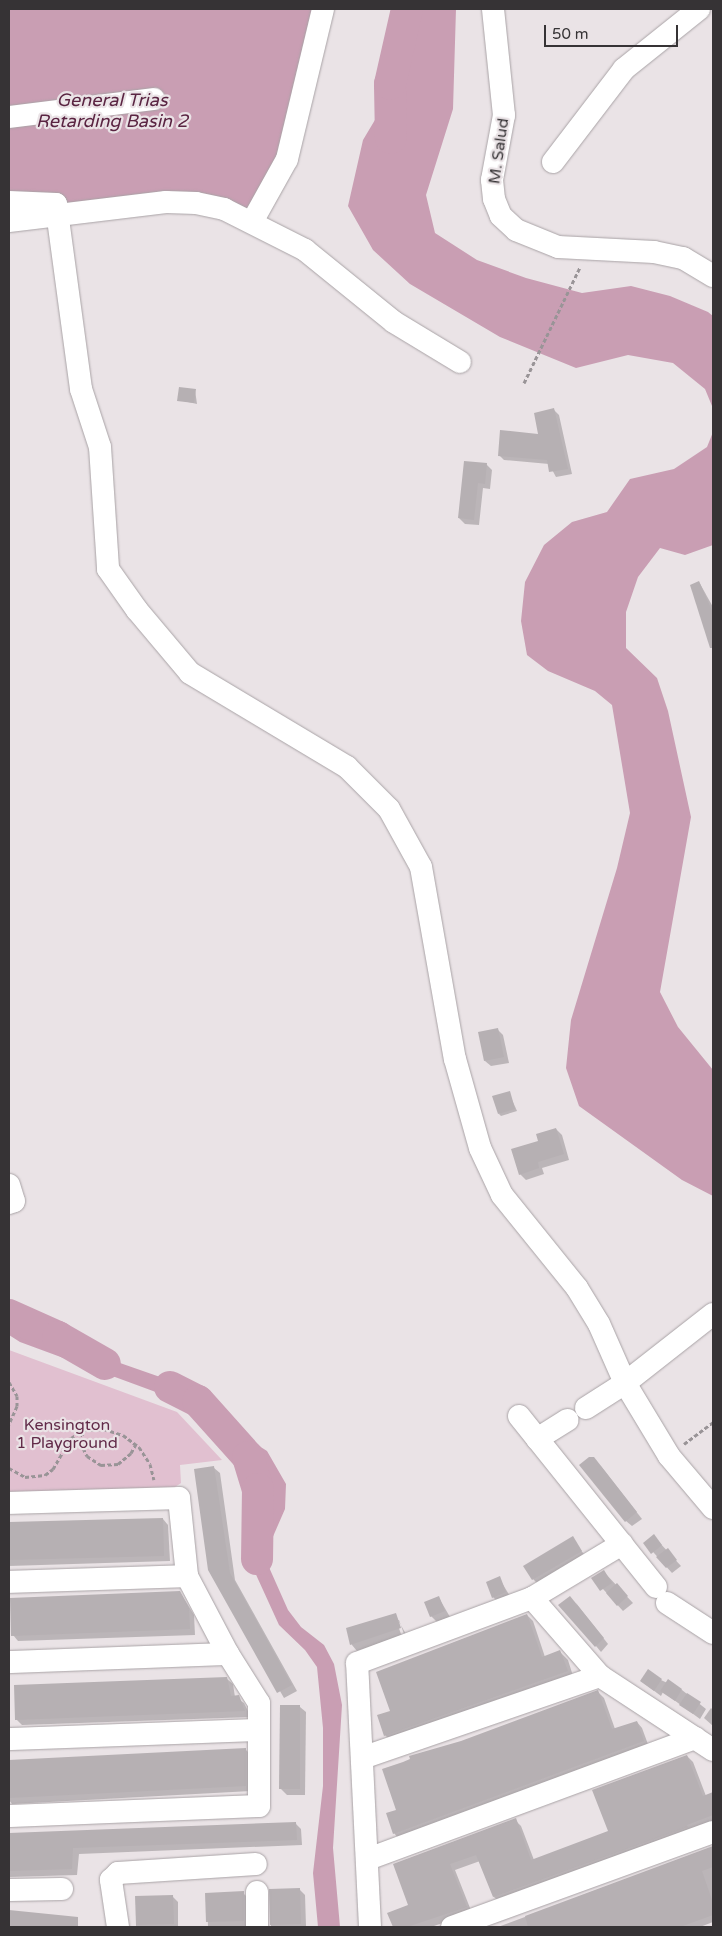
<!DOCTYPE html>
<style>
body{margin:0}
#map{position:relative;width:722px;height:1936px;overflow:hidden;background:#eae3e6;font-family:"Varela Round",sans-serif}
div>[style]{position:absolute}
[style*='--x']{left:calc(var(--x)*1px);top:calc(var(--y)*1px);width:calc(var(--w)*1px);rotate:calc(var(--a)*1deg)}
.green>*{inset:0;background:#e1c0d0}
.water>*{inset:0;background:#c99eb3}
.shadow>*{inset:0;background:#0003}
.river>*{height:32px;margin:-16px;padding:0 16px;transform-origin:16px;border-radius:16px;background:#c99eb3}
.building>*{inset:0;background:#b6b0b3}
.path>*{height:3px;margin-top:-1.5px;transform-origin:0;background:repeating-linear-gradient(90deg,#999497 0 4px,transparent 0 6.5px)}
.roads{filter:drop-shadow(0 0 1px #a9a3a6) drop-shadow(0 0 1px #a9a3a6)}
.minor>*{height:22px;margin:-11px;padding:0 11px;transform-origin:11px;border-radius:11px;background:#fff}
span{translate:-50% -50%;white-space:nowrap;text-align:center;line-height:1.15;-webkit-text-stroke:4.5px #eae3e6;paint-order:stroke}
.street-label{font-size:16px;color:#363335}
.park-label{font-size:16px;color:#622b49}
.water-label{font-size:18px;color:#5a2442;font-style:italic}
.frame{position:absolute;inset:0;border:10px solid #363335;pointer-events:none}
.scale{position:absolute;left:544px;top:25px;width:134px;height:22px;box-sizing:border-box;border:2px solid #363335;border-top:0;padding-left:6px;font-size:15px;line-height:18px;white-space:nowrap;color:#363335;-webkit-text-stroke:4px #eae3e6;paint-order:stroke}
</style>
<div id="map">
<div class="green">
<i style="clip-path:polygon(9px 1350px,177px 1412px,222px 1460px,180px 1465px,181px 1483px,172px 1489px,9px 1495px)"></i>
</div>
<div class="water">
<i style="clip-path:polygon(9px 9px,328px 9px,257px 231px,208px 212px,154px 209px,9px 226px)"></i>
<i style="clip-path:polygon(419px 9px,456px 9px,453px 109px,426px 195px,435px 233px,477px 260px,526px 278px,582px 293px,631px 286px,670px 296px,708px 312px,713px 316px,713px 426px,712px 406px,705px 389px,673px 363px,628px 355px,576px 368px,500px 337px,410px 284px,373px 250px,348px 206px,363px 140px,394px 88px,419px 17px)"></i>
<i style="clip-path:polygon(713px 432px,713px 545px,685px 555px,660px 548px,638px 577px,626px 612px,626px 648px,657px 678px,668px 711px,691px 817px,660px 992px,678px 1027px,713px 1070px,713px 1196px,682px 1180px,579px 1106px,566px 1068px,571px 1020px,617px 868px,630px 813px,612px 705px,595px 691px,548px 671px,527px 655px,521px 621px,525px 582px,544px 545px,572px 522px,607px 512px,630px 479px,674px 469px,707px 447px)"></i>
<i style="clip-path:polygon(9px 1317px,37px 1334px,183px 1385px,213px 1399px,242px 1435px,267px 1451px,286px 1484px,285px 1509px,268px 1548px,268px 1565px,288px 1610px,301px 1627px,324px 1645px,334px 1664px,342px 1705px,333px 1848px,340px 1927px,318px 1927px,313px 1873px,323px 1786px,323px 1728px,317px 1667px,305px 1650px,279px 1625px,248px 1557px,251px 1536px,261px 1513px,263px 1488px,254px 1466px,210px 1412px,20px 1342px,9px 1335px)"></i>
</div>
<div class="shadow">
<i style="clip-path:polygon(195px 390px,197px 404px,179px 400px)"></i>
<i style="clip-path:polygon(554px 410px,559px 415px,572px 474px,556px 477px,549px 464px,504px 460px,499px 455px,540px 436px)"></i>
<i style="clip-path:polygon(486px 464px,492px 470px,490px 489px,483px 488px,479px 525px,465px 524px,459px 518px)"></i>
<i style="clip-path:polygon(699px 582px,713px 607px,713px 625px,707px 627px)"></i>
<i style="clip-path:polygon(497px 1029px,503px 1035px,509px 1063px,491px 1066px,485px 1061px)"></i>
<i style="clip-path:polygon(509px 1093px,517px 1111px,501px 1116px,499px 1114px)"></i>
<i style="clip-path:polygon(556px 1129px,562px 1135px,569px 1160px,542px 1168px,544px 1174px,526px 1180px,520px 1174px,540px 1142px)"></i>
<i style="clip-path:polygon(600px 1465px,642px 1519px,632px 1526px,626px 1521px)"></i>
<i style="clip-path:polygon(214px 1468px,220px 1473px,235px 1580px,297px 1691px,284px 1698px,210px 1570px)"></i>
<i style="clip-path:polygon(163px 1519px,168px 1525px,170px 1561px,9px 1566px,9px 1524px)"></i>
<i style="clip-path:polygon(572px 1538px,586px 1557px,539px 1585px,533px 1579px)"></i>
<i style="clip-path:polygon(659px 1542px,681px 1566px,672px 1573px,645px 1543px)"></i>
<i style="clip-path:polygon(604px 1572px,633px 1603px,623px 1611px,593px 1578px)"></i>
<i style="clip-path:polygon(499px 1578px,511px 1598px,499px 1603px,493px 1597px)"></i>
<i style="clip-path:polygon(180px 1592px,194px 1615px,195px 1635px,18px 1641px,13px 1635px)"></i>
<i style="clip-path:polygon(439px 1598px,450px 1617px,437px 1622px,431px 1616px)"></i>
<i style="clip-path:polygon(576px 1603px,608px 1644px,601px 1652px,596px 1646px)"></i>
<i style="clip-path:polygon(evenodd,395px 1615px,406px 1634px,357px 1651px,352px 1645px,347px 1629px,395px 1615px,396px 1620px,399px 1620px,404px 1634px,401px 1634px,396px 1620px)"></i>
<i style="clip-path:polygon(527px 1615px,533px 1621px,545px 1657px,560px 1652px,568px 1660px,573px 1676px,391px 1741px,385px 1735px)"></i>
<i style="clip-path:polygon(227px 1679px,233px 1684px,235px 1697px,244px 1703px,251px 1717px,22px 1725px,16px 1719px)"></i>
<i style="clip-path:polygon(661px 1680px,682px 1690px,706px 1709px,700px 1719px,663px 1692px,661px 1696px,641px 1681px)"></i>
<i style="clip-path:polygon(598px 1692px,604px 1698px,615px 1729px,637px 1722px,642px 1728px,649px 1747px,399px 1839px,394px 1833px,398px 1810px,461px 1742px)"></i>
<i style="clip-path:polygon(300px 1707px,306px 1712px,305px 1795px,287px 1795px,281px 1789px)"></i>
<i style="clip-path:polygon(711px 1708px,713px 1710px,713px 1726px,704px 1718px)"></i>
<i style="clip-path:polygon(245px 1749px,251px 1755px,251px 1791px,12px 1804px,9px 1800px,9px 1761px)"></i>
<i style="clip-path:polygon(687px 1756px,693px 1762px,706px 1796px,713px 1794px,713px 1824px,499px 1902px,494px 1897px,480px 1861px,455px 1870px,472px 1913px,431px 1927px,395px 1927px,389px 1913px,410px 1905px,395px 1864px,515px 1820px,521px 1826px,534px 1860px,610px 1832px)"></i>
<i style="clip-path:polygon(295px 1823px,301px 1829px,302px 1845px,79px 1854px,77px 1875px,9px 1877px,9px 1834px)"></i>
<i style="clip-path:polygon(713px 1847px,713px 1922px,700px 1927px,498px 1927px)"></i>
<i style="clip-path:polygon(299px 1889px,305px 1895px,306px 1927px,271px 1927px,271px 1890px)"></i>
<i style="clip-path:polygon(243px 1893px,249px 1899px,250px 1927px,208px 1927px,207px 1894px)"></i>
<i style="clip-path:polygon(172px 1896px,178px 1902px,178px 1927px,136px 1927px,136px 1897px)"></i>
<i style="clip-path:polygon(9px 1911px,71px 1918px,77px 1927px,9px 1927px)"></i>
</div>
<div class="river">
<i style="--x:391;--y:138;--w:54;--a:-91.1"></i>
<i style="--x:390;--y:84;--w:77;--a:-77.2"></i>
<i style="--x:9;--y:1315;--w:54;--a:24.2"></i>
<i style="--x:58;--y:1337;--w:54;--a:29.9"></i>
<i style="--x:170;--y:1387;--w:31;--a:27"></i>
<i style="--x:198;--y:1401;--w:75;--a:48.2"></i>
<i style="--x:248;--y:1457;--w:34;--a:73"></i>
<i style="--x:258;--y:1489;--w:70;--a:90.8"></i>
</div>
<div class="building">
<i style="clip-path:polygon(179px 387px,196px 389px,194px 403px,177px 401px)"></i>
<i style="clip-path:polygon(554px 408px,568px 469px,549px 472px,547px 460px,498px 456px,500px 430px,538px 434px,534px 413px)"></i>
<i style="clip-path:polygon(464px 461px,487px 463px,485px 484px,478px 483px,474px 520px,458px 518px)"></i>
<i style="clip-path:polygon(699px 581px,713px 613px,713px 648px,710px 648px,690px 585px)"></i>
<i style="clip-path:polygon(498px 1028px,504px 1057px,484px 1061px,478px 1032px)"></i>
<i style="clip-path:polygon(510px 1091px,515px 1109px,498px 1114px,492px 1096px)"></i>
<i style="clip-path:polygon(556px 1128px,564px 1154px,538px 1162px,539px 1168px,519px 1175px,511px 1149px,538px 1141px,536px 1134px)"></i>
<i style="clip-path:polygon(589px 1457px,594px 1457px,637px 1512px,625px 1522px,579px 1465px)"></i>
<i style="clip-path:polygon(214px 1466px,230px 1573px,292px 1685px,277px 1693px,208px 1570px,194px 1469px)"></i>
<i style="clip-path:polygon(163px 1518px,164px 1556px,9px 1560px,9px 1522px)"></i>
<i style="clip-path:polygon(654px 1534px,662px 1545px,651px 1554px,643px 1543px)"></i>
<i style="clip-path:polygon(573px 1536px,582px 1551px,532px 1580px,523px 1566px)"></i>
<i style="clip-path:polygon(668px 1548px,677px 1560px,666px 1568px,656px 1557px)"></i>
<i style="clip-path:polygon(604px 1570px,612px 1583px,600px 1591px,591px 1578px)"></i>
<i style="clip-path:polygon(500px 1576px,506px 1592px,492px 1598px,486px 1582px)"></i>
<i style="clip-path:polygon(617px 1583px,628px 1596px,617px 1606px,606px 1593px)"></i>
<i style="clip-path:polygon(180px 1591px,189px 1608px,190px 1629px,11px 1636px,10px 1598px)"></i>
<i style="clip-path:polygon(439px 1596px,445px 1611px,430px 1617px,424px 1602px)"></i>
<i style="clip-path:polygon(570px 1596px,604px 1638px,595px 1647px,558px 1605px)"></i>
<i style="clip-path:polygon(396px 1613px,401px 1628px,350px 1645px,346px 1628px)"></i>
<i style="clip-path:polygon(527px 1614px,542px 1657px,560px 1650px,568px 1671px,384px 1736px,377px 1715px,390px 1711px,376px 1672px)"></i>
<i style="clip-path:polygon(648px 1669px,662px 1679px,654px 1691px,640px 1681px)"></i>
<i style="clip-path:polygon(227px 1677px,231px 1696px,239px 1695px,245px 1711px,15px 1720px,14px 1685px)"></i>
<i style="clip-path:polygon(668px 1679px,682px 1689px,675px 1701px,660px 1691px)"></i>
<i style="clip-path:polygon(598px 1690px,612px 1729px,637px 1721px,644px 1741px,393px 1834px,386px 1813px,396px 1810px,382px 1769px,403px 1762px,410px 1759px,409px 1756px,461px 1741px)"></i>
<i style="clip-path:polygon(687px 1693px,701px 1702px,693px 1714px,679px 1705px)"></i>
<i style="clip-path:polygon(280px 1705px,300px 1705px,300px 1789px,279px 1789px)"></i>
<i style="clip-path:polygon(246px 1748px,246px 1786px,9px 1798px,9px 1760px)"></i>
<i style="clip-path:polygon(687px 1755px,703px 1796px,713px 1792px,713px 1815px,687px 1825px,688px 1827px,493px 1897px,476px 1855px,450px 1864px,467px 1907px,407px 1927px,393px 1927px,387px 1913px,408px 1905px,393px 1864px,516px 1818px,531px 1860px,608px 1831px,592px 1790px)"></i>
<i style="clip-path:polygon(296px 1822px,297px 1840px,73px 1848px,72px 1869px,9px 1871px,9px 1833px)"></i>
<i style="clip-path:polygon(713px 1846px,713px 1867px,702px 1871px,713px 1903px,713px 1915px,680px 1927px,528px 1927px,525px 1916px)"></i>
<i style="clip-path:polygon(300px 1888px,301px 1924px,270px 1925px,269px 1889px)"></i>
<i style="clip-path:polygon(244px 1891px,244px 1921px,206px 1922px,205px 1893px)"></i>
<i style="clip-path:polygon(173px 1895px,174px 1924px,136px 1925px,135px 1896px)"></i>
<i style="clip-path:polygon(9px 1910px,78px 1917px,78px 1927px,9px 1927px)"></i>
</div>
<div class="path">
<i style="--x:524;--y:383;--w:129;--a:-64.2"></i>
<i style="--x:9;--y:1382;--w:16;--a:60"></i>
<i style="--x:17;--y:1396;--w:10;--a:90"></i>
<i style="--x:17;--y:1406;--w:20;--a:114"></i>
<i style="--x:82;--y:1432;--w:16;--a:86"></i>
<i style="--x:83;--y:1448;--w:9;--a:63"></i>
<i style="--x:87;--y:1456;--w:17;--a:33"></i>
<i style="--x:101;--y:1465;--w:17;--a:-3"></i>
<i style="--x:118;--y:1464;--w:17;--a:-40"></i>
<i style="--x:131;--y:1453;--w:10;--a:-61"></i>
<i style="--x:684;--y:1444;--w:36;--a:-37"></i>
<i style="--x:9;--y:1468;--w:18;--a:29"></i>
<i style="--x:25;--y:1477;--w:20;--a:-6"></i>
<i style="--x:45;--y:1475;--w:10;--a:-37"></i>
<i style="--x:53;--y:1469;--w:36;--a:-60"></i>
<i style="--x:71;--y:1438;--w:15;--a:-32"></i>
<i style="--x:84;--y:1430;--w:20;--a:-3"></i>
<i style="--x:104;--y:1429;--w:20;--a:18"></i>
<i style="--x:123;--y:1435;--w:20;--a:37"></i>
<i style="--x:139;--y:1447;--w:20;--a:57"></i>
<i style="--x:150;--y:1464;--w:16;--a:76"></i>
</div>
<div class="roads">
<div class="minor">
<i style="--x:493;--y:9;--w:107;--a:84.1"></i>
<i style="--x:504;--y:115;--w:66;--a:100.5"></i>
<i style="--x:492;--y:180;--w:19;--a:84"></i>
<i style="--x:494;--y:199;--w:18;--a:68"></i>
<i style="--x:501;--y:216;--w:21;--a:43"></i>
<i style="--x:516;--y:230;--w:45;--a:22"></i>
<i style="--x:558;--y:247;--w:96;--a:3"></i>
<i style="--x:654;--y:252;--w:30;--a:12"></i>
<i style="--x:683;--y:258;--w:35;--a:31"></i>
<i style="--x:9;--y:117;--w:146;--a:-7.1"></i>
<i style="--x:553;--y:162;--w:117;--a:-52.6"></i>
<i style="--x:624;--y:69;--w:96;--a:-38.7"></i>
<i style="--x:9;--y:202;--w:47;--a:2.4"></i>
<i style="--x:56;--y:204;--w:187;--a:82.3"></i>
<i style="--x:81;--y:389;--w:61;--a:71.9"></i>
<i style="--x:100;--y:447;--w:122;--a:86.2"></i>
<i style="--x:108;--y:569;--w:50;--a:54.7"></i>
<i style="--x:137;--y:610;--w:82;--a:49.9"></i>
<i style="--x:190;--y:673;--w:183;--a:30.9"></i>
<i style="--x:347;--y:767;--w:59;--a:45"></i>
<i style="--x:389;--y:809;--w:66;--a:61.1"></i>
<i style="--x:421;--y:867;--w:195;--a:80"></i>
<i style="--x:455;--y:1059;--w:92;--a:74.3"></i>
<i style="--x:480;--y:1148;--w:52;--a:64.9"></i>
<i style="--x:502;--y:1195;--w:119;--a:51.1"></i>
<i style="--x:577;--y:1288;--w:42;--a:58.6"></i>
<i style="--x:599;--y:1324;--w:64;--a:66.2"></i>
<i style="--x:625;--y:1383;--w:85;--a:58.9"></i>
<i style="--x:669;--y:1456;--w:68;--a:49.8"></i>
<i style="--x:9;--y:221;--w:158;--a:-6.9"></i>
<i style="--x:166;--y:202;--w:30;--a:2"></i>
<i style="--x:196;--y:203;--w:29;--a:12"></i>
<i style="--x:224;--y:209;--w:91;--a:26.8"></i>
<i style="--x:305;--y:250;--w:114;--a:39"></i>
<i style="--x:394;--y:322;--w:77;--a:31.2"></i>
<i style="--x:252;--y:222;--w:72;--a:-60.9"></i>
<i style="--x:287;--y:159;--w:154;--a:-76.5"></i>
<i style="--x:9;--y:1185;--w:17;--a:73"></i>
<i style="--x:14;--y:1201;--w:5;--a:158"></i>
<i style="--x:586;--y:1408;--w:46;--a:-32.7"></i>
<i style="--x:625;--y:1383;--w:112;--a:-38.1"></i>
<i style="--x:519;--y:1416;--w:219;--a:51.3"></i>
<i style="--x:537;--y:1439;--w:36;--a:-32"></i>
<i style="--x:9;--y:1503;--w:170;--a:-1.7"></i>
<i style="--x:179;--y:1498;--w:78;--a:84.1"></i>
<i style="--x:187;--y:1576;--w:88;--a:62.3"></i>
<i style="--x:228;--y:1654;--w:58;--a:57.7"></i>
<i style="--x:259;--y:1703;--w:103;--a:90"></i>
<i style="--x:259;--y:1806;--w:250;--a:177.7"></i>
<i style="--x:9;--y:1582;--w:178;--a:-1.9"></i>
<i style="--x:532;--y:1598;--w:103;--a:48.9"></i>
<i style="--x:600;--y:1676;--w:135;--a:33.2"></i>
<i style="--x:667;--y:1603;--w:55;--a:33.1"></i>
<i style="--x:9;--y:1662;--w:219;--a:-2.1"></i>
<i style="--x:9;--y:1739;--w:250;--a:-2.1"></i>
<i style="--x:362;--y:1758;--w:252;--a:-19"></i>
<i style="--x:368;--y:1859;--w:349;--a:-20.3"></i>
<i style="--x:9;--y:1890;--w:53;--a:-1.1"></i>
<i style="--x:257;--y:1892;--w:35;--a:90"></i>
<i style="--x:118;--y:1927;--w:48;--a:-98.5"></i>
<i style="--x:111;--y:1880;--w:10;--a:-45"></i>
<i style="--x:118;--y:1873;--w:138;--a:-3.7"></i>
<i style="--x:370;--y:1927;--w:264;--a:-92.8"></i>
<i style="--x:357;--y:1663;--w:187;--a:-20.4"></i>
<i style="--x:532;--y:1598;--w:105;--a:-31"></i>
<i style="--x:452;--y:1927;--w:278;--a:-20"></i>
</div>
</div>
<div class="street-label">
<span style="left:499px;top:151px;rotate:-82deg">M. Salud</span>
</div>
<div class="park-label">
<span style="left:67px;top:1434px">Kensington<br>1 Playground</span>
</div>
<div class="water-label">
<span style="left:112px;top:111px">General Trias<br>Retarding Basin 2</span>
</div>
<div class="frame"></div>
<div class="scale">50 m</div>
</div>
